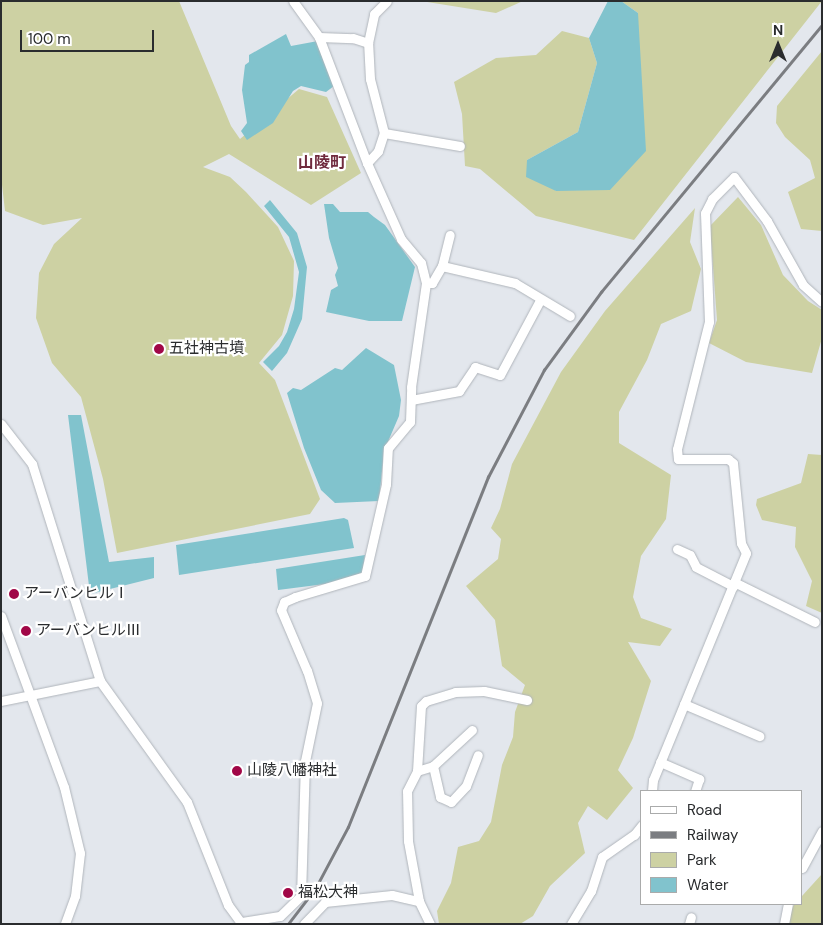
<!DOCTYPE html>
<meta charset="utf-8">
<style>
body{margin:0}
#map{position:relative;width:823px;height:925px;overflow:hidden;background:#e3e7ed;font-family:"DM Sans","Noto Sans JP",sans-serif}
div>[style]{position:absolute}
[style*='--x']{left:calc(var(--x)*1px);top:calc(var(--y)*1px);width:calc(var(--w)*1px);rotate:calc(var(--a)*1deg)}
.green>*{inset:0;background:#cdd1a3}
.water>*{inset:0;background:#81c3cd}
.roads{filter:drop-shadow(0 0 1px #b0b5bb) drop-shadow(0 0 1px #b0b5bb)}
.minor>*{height:9px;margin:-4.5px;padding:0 4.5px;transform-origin:4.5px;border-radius:4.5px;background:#fff}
.rail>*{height:2.5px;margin:-1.25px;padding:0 1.25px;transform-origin:1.25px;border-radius:1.25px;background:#7b7d81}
.dots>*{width:14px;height:14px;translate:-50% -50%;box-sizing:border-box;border:2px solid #fff;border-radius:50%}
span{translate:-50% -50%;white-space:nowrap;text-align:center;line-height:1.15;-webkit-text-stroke:4.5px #fff;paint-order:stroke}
.poi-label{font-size:15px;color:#2a2c2e}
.left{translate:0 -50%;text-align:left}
.neighbourhood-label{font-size:16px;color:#6f2a3d;font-weight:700}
.frame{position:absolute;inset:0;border:2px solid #2a2c2e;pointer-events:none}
.legend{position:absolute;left:640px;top:790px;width:162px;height:115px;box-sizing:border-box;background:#fff;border:1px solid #aaabab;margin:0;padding:6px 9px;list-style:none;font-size:15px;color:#2a2c2e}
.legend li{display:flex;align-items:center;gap:10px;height:25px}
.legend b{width:25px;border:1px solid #aaabab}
.north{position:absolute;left:753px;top:20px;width:50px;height:50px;-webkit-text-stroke:4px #fff;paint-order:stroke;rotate:0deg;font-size:14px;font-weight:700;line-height:20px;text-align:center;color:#2a2c2e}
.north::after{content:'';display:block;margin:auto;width:18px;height:22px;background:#2a2c2e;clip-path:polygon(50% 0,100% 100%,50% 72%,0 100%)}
.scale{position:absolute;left:20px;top:30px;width:134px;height:22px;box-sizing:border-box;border:2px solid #2a2c2e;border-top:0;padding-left:6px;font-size:15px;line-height:18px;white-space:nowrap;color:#2a2c2e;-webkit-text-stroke:4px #fff;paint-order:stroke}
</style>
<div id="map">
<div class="green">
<i style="clip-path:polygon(1px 1px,179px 1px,231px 126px,240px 139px,299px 89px,327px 97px,361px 173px,311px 205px,229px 154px,203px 167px,230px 177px,246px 192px,278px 227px,294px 261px,293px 296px,282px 335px,259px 363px,275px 380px,320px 499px,310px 514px,117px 553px,103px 479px,81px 397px,52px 363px,36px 318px,39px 273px,54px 244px,82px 218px,43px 225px,5px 211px,1px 176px)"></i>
<i style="clip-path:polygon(421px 1px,523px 1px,496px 13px)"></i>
<i style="clip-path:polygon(621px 1px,822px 1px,634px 240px,536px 216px,480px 169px,465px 166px,462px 114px,454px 82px,496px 58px,536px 55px,562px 31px,589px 38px,597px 63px,578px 132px,527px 160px,556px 191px,638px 13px)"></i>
<i style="clip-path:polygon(822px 51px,822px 231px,801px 229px,788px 192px,815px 178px,810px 160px,785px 137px,776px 123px,777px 106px)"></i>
<i style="clip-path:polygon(738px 197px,761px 225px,783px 275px,808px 301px,822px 310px,822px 338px,812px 373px,746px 362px,709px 343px,717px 320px,710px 226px)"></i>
<i style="clip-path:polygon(695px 208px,690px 242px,701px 269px,691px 311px,661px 324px,647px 360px,619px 412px,619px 443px,671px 475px,666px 519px,641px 556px,633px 597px,641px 618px,672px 629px,660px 646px,628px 642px,651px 681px,633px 738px,618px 770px,633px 788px,607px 820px,588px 806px,578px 823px,585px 853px,550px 886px,533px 916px,520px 924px,439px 924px,437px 911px,451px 883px,458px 847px,479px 841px,491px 822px,502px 765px,513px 737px,515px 712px,525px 685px,502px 666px,495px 620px,466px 586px,498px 559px,501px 539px,491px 528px,500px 509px,512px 464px,561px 372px,605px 311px)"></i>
<i style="clip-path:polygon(808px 454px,822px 455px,822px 613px,806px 606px,812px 581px,795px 547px,796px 527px,762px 520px,756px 505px,757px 499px,801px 483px)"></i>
<i style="clip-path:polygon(822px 874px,822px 924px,782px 924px,782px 918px,795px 904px,802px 904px,802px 896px)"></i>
</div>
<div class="water">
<i style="clip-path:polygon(608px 1px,621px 1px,638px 13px,646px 151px,610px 190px,556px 191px,526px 177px,527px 160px,578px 132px,597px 63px,589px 38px)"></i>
<i style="clip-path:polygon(286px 34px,291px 46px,318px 41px,334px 86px,326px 92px,301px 86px,293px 91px,273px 123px,247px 140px,241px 131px,247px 123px,242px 90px,245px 65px,249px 62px,249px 55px)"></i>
<i style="clip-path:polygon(270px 200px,297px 233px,307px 267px,302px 319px,287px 353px,272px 371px,263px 362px,279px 346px,287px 332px,294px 309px,299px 272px,289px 237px,264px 206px)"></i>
<i style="clip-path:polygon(324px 204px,333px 204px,340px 212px,368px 212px,374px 217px,385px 225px,415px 267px,402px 321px,369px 321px,326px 312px,331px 290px,338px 286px,335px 275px,338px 268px,329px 238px)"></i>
<i style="clip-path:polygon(366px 348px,394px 365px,401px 400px,399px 416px,384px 451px,379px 501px,335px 503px,321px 490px,304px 448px,287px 393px,293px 388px,301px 390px,335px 368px,342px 370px)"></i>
<i style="clip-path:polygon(68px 415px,81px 415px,109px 562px,154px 557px,154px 578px,90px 594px)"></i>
<i style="clip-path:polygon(344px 518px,348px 520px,354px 548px,179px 575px,176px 545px)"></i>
<i style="clip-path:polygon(365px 555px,362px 575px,333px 583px,278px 590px,276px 569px)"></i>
</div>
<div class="roads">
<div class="minor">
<i style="--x:319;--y:37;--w:34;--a:2"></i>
<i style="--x:353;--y:38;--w:16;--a:18"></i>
<i style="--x:384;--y:133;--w:77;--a:9.7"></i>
<i style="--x:367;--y:163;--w:16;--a:-47"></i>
<i style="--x:378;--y:151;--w:19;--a:-72"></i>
<i style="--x:384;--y:133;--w:56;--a:-104.5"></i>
<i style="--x:370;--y:79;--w:36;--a:-93"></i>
<i style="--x:368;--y:43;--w:30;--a:-78"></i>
<i style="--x:374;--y:14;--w:18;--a:-45"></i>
<i style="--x:442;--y:266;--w:75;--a:13.1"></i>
<i style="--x:515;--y:283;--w:64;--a:31"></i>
<i style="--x:426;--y:283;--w:6;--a:0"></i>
<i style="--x:432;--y:283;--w:20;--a:-60"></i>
<i style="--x:442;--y:266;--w:32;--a:-76"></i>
<i style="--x:411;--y:400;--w:49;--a:-10.6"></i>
<i style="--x:459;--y:391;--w:29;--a:-56"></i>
<i style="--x:475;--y:367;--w:26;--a:18"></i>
<i style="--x:500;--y:375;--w:85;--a:-61.9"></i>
<i style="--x:1;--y:424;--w:51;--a:52.2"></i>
<i style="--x:32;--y:464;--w:227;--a:72.6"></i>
<i style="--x:100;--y:681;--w:149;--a:54.3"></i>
<i style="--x:187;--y:802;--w:111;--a:68.3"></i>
<i style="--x:228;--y:905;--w:24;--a:54"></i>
<i style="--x:677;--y:549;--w:14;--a:25"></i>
<i style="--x:690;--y:555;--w:13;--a:63"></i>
<i style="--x:696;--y:567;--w:42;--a:27.2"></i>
<i style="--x:734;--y:582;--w:90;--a:26.3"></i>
<i style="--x:1;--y:616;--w:182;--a:69.8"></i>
<i style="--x:64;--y:787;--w:68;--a:76.4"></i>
<i style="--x:80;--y:853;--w:43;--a:96.6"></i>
<i style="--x:75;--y:896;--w:30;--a:110"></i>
<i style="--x:1;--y:701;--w:101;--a:-11.4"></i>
<i style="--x:684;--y:704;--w:82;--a:23.1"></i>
<i style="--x:660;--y:762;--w:43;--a:23.6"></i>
<i style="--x:699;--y:779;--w:13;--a:108"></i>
<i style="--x:433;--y:766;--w:32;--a:77"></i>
<i style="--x:440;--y:797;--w:12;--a:24"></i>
<i style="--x:451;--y:802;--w:22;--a:-47"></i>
<i style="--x:466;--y:786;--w:33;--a:-69"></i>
<i style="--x:417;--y:771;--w:17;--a:-17"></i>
<i style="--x:433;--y:766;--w:53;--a:-42.7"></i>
<i style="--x:652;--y:791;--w:11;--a:-85"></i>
<i style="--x:653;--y:780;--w:245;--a:-67.7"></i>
<i style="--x:746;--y:553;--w:11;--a:-117"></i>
<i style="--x:741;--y:543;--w:80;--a:-95.7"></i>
<i style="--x:733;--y:463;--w:6;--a:-141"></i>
<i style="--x:728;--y:459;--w:50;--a:180"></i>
<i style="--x:678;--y:459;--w:10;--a:-96"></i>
<i style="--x:677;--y:449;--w:131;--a:-75.9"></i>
<i style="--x:709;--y:322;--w:109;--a:-92.1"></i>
<i style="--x:705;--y:213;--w:16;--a:-63"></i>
<i style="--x:712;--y:199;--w:31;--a:-45"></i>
<i style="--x:734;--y:177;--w:55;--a:53.1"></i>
<i style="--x:767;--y:221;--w:73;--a:60.6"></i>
<i style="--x:803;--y:285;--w:25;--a:42"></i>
<i style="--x:802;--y:868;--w:42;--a:-61.6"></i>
<i style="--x:242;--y:922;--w:38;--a:-9"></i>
<i style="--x:280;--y:916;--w:29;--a:-44"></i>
<i style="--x:301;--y:896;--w:135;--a:-88.3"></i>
<i style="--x:305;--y:761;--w:59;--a:-78.3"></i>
<i style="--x:317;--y:703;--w:34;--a:-107"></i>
<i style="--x:307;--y:671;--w:66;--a:-113.1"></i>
<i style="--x:281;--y:610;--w:9;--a:-69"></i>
<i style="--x:284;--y:602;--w:12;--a:-24"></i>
<i style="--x:295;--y:597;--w:73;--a:-16.7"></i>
<i style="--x:365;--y:576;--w:94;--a:-77.1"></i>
<i style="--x:386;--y:484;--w:36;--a:-87"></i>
<i style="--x:388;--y:448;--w:34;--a:-50"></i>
<i style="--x:410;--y:422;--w:35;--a:-88"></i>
<i style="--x:411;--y:387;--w:105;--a:-81.8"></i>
<i style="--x:426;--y:283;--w:21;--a:-104"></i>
<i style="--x:421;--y:263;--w:31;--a:-130"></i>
<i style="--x:401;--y:239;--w:83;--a:-114.1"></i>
<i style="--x:367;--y:163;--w:135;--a:-110.9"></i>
<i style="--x:319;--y:37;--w:44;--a:-125.8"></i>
<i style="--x:304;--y:924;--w:30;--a:-46"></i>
<i style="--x:325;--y:902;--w:67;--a:-6"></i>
<i style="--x:392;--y:895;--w:28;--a:13"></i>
<i style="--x:430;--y:924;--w:25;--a:-116"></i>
<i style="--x:419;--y:901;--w:61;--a:-100.4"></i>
<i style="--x:408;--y:841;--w:50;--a:-91.1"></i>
<i style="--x:407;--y:791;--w:22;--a:-63"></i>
<i style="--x:417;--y:771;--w:65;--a:-86.5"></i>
<i style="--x:421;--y:706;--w:7;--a:-45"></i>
<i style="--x:426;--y:701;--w:30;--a:-17"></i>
<i style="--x:455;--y:692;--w:29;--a:-2"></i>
<i style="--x:484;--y:691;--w:44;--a:11.8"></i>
<i style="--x:571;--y:924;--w:39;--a:-59"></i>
<i style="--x:591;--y:891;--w:36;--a:-72"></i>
<i style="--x:602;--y:857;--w:39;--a:-35"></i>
<i style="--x:634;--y:835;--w:13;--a:-51"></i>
<i style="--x:689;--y:924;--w:7;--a:-74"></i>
<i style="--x:784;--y:924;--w:20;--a:-79"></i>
</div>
</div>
<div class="rail">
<i style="--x:288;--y:924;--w:44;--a:-52.4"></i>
<i style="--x:315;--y:889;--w:70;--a:-62"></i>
<i style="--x:348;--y:827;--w:377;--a:-68.2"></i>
<i style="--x:488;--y:477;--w:121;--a:-62.4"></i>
<i style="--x:544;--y:370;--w:97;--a:-53.8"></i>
<i style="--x:601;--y:292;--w:347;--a:-50.4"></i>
</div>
<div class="dots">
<i style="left:159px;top:349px;background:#a10747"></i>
<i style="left:14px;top:594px;background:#a10747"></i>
<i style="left:26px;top:631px;background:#a10747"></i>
<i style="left:237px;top:771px;background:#a10747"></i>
<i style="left:288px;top:893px;background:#a10747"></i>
</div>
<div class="poi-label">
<span class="left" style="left:169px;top:349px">五社神古墳</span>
<span class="left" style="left:24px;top:594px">アーバンヒルⅠ</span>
<span class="left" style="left:36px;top:631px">アーバンヒルⅢ</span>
<span class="left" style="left:247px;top:771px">山陵八幡神社</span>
<span class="left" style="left:298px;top:893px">福松大神</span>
</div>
<div class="neighbourhood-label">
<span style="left:322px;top:163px">山陵町</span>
</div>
<div class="frame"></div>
<ul class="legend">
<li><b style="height:6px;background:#fff"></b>Road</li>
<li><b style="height:6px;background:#7b7d81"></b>Railway</li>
<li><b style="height:14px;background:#cdd1a3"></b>Park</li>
<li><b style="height:14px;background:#81c3cd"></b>Water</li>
</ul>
<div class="north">N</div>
<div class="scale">100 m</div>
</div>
